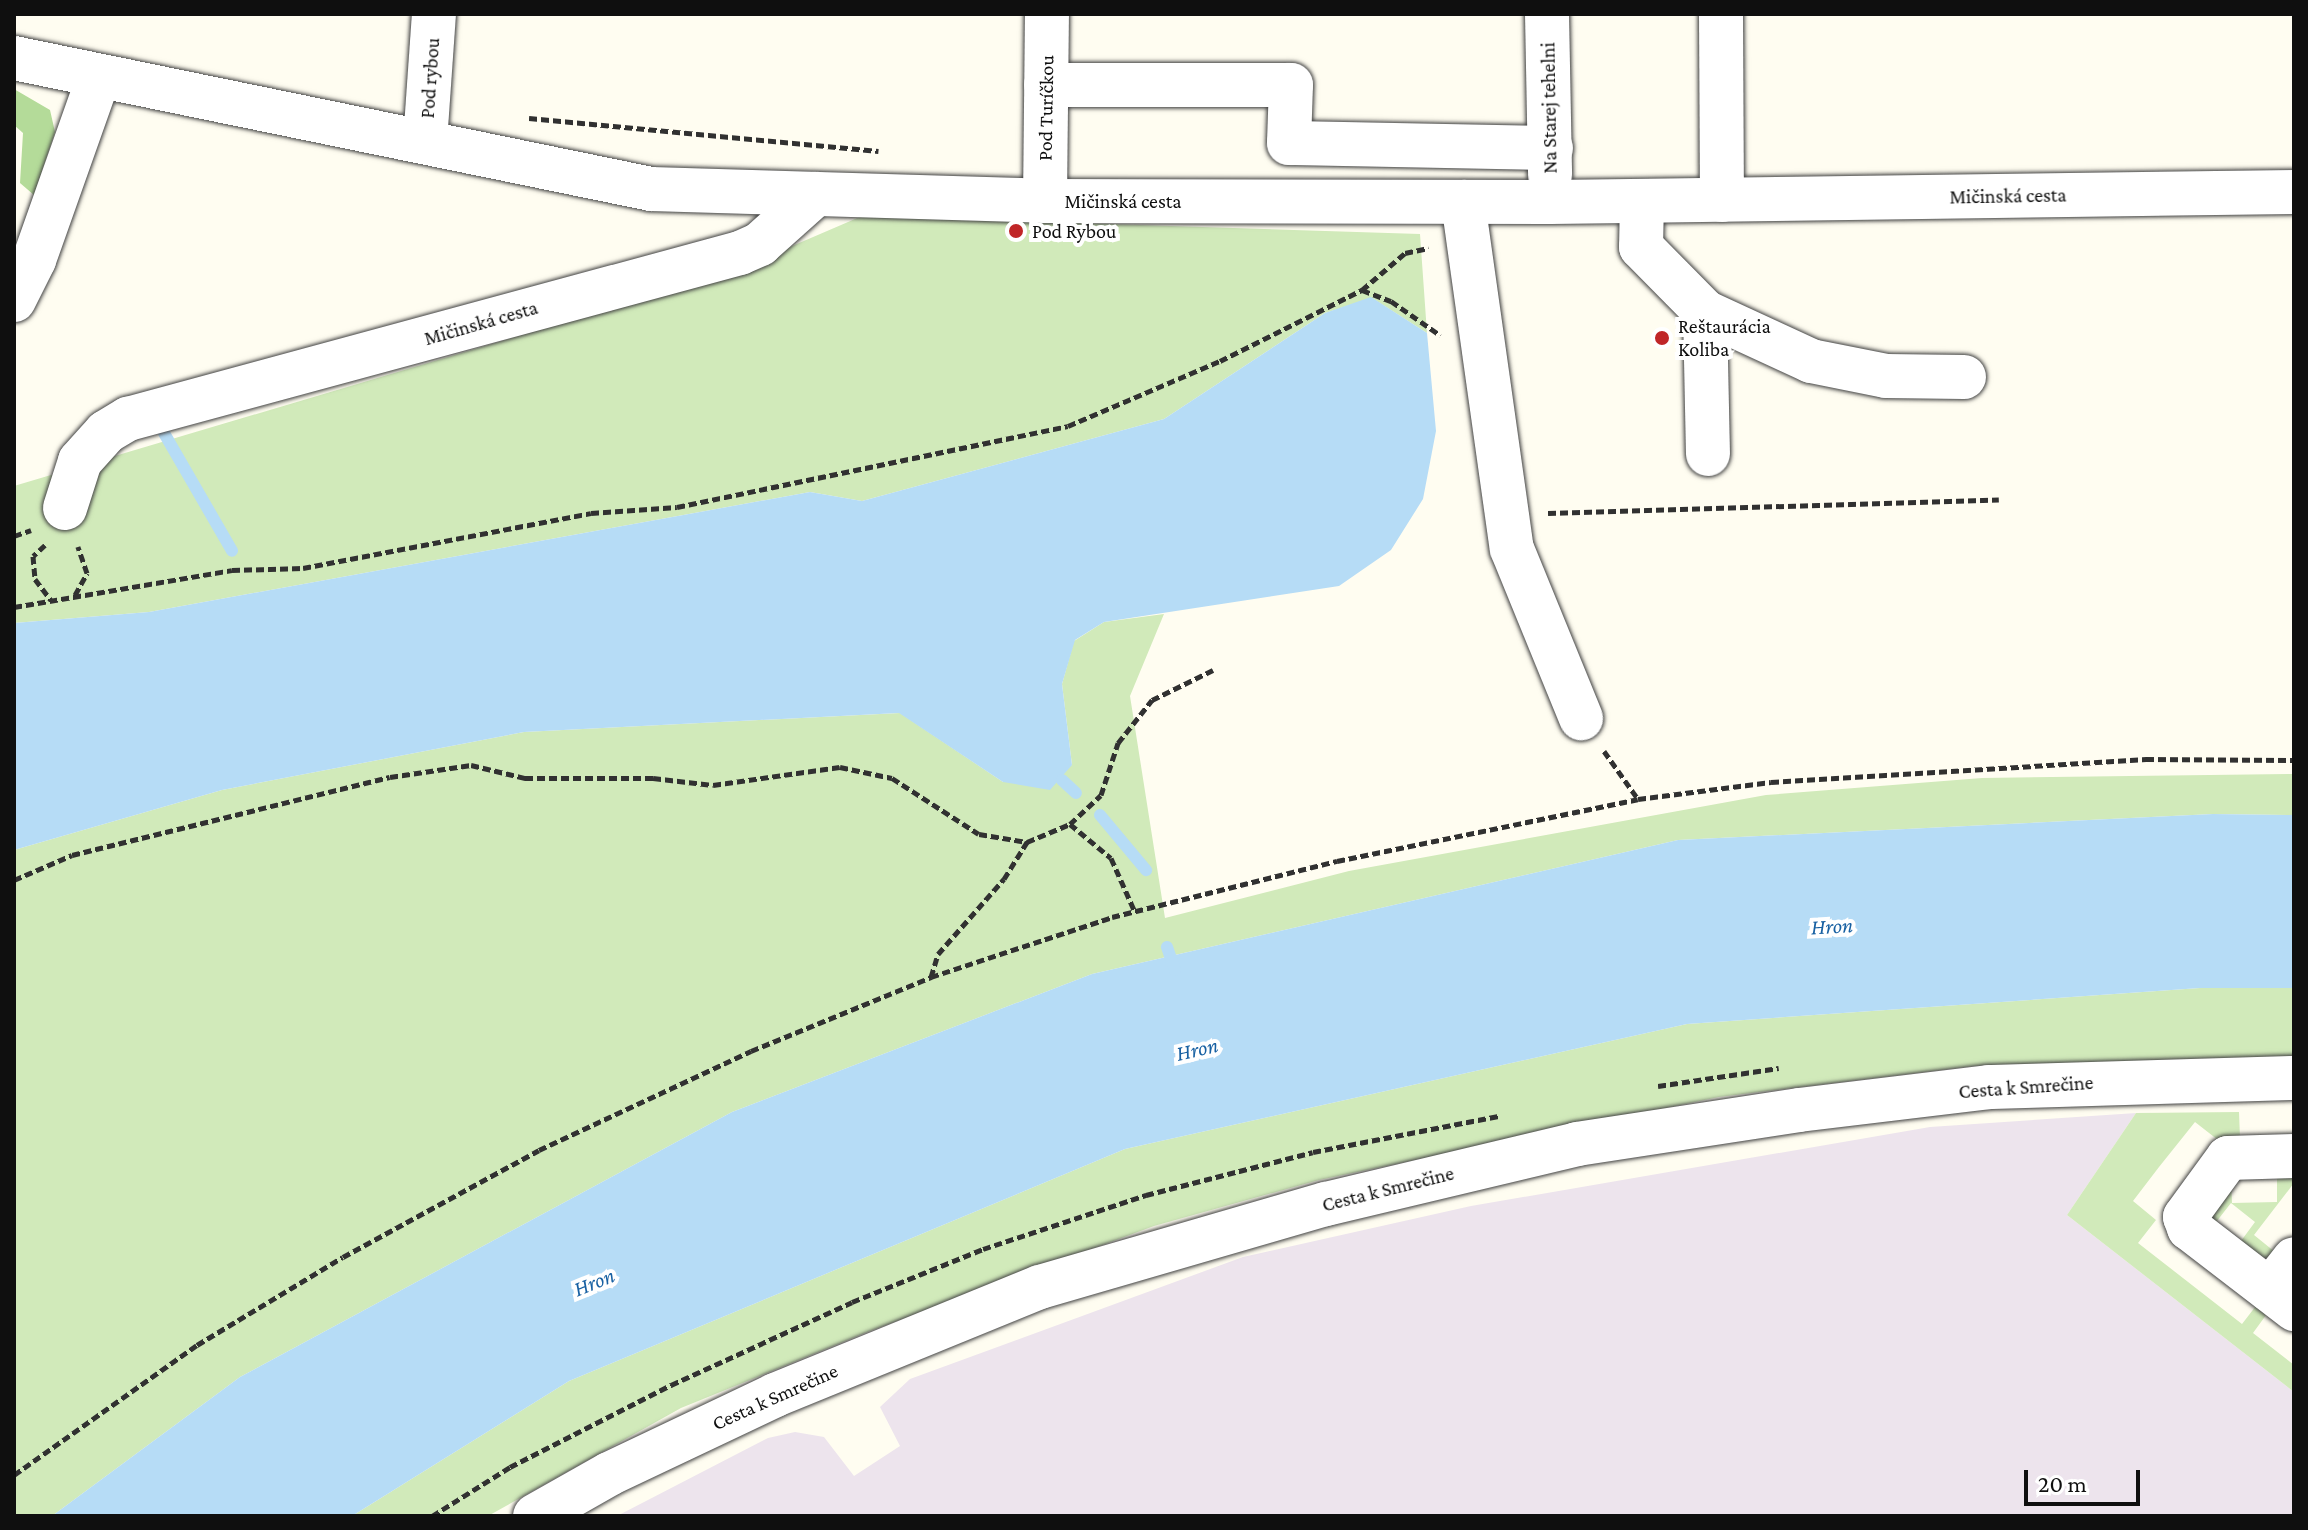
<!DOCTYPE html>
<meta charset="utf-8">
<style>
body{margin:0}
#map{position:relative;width:2308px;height:1530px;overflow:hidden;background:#fffdf1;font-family:"Crimson Pro",serif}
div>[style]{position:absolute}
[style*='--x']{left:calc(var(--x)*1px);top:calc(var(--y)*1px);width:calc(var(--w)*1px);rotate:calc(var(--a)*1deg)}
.industrial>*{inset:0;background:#ede4ed}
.green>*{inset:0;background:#d1eaba}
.forest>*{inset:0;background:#b4db99}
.water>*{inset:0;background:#b6dcf6}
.stream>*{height:12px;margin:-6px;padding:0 6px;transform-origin:6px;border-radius:6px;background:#b6dcf6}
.path>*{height:5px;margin-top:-2.5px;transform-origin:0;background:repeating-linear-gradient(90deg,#313131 0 8px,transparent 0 12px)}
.roads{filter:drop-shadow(0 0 2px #424242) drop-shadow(0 0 2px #424242)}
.minor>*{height:44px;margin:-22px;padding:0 22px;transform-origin:22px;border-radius:22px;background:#fff}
.dots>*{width:22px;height:22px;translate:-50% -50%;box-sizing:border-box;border:4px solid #fff;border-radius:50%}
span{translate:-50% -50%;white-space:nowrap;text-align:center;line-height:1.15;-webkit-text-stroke:8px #fff;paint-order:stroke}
.street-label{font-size:20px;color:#0f0f0f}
.poi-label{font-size:20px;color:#0f0f0f}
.left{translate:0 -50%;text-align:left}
.water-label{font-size:22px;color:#1760a2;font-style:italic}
.frame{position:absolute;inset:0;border:16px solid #0f0f0f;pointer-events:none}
.scale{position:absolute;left:2024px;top:1470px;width:116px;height:36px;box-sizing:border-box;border:4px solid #0f0f0f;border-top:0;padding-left:10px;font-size:24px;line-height:28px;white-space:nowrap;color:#0f0f0f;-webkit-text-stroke:6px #fff;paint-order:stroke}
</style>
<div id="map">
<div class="industrial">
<i style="clip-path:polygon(2136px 1113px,2067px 1215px,2294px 1392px,2294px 1516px,617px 1516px,768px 1438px,795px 1432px,824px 1437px,854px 1476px,900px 1446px,880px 1407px,910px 1379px,1243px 1257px,1471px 1206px,1930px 1127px)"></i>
</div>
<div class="green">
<i style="clip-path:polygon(862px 216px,1420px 234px,1427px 333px,1372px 298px,1325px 313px,1164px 419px,862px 501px,810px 492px,149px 612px,14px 623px,14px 486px,727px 274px)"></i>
<i style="clip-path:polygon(1164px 614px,1130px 696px,1165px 918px,1349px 871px,1766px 795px,1982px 778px,2294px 774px,2294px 815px,2213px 814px,1678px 840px,1092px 974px,732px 1112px,240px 1377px,52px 1516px,14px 1516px,14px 850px,222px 790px,524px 732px,900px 713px,1003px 782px,1072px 765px,1062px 684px,1074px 641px,1104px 622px)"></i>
<i style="clip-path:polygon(2200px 988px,2294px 988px,2294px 1057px,1975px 1066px,1719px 1097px,1319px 1180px,1154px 1226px,870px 1331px,681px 1408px,488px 1516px,352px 1516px,569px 1381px,1125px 1149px,1687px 1024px)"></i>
<i style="clip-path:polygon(2239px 1112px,2240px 1138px,2218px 1140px,2195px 1122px,2159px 1167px,2133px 1201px,2156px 1220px,2138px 1243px,2242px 1324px,2259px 1302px,2269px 1311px,2253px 1333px,2294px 1365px,2294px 1392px,2067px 1215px,2136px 1113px)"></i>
<i style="clip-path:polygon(2294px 1172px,2294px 1183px,2254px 1235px,2275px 1252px,2270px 1258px,2257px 1257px,2238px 1245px,2255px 1222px,2231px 1203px,2213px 1226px,2209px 1208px,2231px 1179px,2232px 1203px,2277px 1202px,2277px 1174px)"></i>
</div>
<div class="forest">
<i style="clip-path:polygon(14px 89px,50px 110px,55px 132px,34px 195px,20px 183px,23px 133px,14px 125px)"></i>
</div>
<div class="water">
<i style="clip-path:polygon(1371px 297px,1427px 333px,1436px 431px,1423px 499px,1391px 550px,1339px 586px,1104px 622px,1075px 640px,1062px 684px,1072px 765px,1050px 790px,1003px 782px,899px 713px,524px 732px,222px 790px,14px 850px,14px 623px,149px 612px,810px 492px,862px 501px,1164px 419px,1325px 313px)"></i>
<i style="clip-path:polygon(2213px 814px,2294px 815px,2294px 988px,2200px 988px,1687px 1024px,1125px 1149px,569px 1381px,352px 1516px,52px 1516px,240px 1377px,732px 1112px,1092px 974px,1678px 840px)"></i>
</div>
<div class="stream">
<i style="--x:164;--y:433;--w:136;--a:60"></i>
<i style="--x:1062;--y:780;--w:19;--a:43"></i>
<i style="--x:1100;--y:815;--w:72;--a:50.1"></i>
<i style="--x:1167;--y:947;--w:24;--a:71"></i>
</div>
<div class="path">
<i style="--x:529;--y:118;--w:351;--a:5.4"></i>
<i style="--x:1362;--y:290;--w:31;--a:21"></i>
<i style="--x:1391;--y:301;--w:60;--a:34.8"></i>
<i style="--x:1548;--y:513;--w:451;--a:-1.7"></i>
<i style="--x:14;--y:536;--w:18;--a:-19"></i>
<i style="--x:45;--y:545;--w:16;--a:137"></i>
<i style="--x:33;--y:556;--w:23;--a:85"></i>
<i style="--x:35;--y:579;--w:26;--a:53"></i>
<i style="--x:75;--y:595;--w:25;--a:-61"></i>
<i style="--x:87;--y:573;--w:28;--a:-109"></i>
<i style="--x:14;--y:607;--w:221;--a:-9.6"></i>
<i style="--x:232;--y:570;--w:71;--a:-1.6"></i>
<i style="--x:303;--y:568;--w:293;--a:-10.8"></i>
<i style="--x:591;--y:513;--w:86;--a:-4"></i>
<i style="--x:677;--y:507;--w:399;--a:-11.7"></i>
<i style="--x:1068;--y:426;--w:165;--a:-23.2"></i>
<i style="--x:1220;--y:361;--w:159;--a:-26.6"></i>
<i style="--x:1362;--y:290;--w:57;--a:-40.7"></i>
<i style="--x:1405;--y:253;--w:24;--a:-12"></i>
<i style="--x:1604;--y:751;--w:59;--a:54.7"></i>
<i style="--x:1070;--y:824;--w:53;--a:39.7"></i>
<i style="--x:1111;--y:858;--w:59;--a:66"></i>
<i style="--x:14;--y:880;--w:63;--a:-23.3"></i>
<i style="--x:72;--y:855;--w:327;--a:-13.8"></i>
<i style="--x:390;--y:777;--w:82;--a:-8.4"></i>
<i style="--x:471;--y:765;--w:56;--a:13.5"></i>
<i style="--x:525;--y:778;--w:128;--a:0"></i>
<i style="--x:653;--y:778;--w:60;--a:6.7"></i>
<i style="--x:713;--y:785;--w:128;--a:-8.1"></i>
<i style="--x:840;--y:767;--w:53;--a:11.9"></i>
<i style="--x:892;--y:778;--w:103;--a:32.8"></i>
<i style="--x:979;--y:834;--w:49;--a:9.5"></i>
<i style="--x:931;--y:977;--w:24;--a:-73"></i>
<i style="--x:938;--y:954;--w:100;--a:-48.7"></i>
<i style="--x:1004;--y:879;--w:44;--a:-58.1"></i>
<i style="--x:1027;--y:842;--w:47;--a:-22.7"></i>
<i style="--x:1070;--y:824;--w:42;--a:-43.1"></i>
<i style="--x:1101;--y:795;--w:55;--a:-71.9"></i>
<i style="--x:1118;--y:743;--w:55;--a:-51.7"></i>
<i style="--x:1152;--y:700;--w:68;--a:-26.2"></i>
<i style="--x:1658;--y:1086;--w:122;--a:-8.5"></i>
<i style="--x:14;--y:1475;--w:224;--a:-35.4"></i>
<i style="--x:197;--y:1345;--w:170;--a:-31.1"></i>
<i style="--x:343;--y:1257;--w:223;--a:-28.6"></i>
<i style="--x:539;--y:1150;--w:234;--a:-25"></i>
<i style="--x:751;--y:1051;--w:195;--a:-22.3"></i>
<i style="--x:931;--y:977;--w:191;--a:-18.3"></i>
<i style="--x:1112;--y:917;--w:232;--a:-14"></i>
<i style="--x:1337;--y:861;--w:307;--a:-11.6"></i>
<i style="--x:1638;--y:799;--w:134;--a:-7.3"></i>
<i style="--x:1771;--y:782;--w:376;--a:-3.5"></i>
<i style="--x:2146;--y:759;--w:148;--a:0.4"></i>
<i style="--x:432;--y:1516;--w:92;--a:-32.1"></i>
<i style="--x:510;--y:1467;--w:181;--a:-27"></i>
<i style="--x:671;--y:1385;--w:199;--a:-24.6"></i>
<i style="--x:852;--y:1302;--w:141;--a:-22"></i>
<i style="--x:983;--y:1249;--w:172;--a:-18.3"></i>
<i style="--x:1146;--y:1195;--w:172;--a:-14.4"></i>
<i style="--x:1313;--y:1152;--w:189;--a:-11"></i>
</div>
<div class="roads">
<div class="minor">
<i style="--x:1547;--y:14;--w:161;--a:88.9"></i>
<i style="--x:1721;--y:14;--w:186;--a:89.7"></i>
<i style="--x:14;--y:58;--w:650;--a:11.62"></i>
<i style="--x:651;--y:189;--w:394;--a:1.7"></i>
<i style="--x:1045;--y:201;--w:505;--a:0.11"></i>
<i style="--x:1550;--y:202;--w:744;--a:-0.77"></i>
<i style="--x:1046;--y:85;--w:245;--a:0"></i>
<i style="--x:1291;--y:85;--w:58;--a:92"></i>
<i style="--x:1289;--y:143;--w:262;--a:1.1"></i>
<i style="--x:425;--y:142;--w:128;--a:-86"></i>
<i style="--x:1045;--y:201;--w:187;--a:-89.4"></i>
<i style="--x:1642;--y:201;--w:46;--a:91.2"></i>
<i style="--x:1641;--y:247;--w:91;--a:45.4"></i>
<i style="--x:1705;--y:312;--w:117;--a:24.8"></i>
<i style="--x:1811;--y:361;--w:76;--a:11.3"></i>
<i style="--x:1886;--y:376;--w:78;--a:0.7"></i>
<i style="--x:1463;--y:202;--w:350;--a:82"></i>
<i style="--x:1512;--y:549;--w:183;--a:67.8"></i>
<i style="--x:14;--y:300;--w:45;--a:-63.4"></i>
<i style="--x:34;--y:260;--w:192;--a:-70.5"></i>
<i style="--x:1705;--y:312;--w:142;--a:88.8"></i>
<i style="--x:65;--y:508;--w:49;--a:-72.3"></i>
<i style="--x:80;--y:461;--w:39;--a:-48"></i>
<i style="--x:106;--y:432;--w:26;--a:-31"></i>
<i style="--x:128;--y:419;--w:634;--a:-15.18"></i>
<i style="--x:740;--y:253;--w:22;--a:-24"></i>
<i style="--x:760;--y:244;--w:75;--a:-41.8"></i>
<i style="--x:2294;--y:1156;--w:66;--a:178.3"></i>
<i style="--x:2228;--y:1158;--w:73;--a:126.1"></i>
<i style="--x:2185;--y:1217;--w:12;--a:70"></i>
<i style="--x:2189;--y:1228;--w:133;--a:37.6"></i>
<i style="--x:2270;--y:1290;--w:39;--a:-52"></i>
<i style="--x:535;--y:1516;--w:85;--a:-29.6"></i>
<i style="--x:609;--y:1474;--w:184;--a:-25.4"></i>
<i style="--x:775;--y:1395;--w:286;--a:-22.2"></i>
<i style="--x:1040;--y:1287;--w:298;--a:-16.2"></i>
<i style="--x:1326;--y:1204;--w:258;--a:-13.4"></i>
<i style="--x:1577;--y:1144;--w:225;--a:-8.7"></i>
<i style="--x:1799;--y:1110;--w:191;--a:-6.9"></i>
<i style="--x:1989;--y:1087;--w:305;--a:-1.7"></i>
</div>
</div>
<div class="dots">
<i style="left:1016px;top:231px;background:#c02627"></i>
<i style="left:1662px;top:338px;background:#c02627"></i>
</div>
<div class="street-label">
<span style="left:430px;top:78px;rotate:-86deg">Pod rybou</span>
<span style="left:1046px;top:108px;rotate:-89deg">Pod Turíčkou</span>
<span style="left:1549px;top:108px;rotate:-91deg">Na Starej tehelni</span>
<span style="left:2008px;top:196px;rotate:-1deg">Mičinská cesta</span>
<span style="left:1123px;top:201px">Mičinská cesta</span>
<span style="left:481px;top:323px;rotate:-16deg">Mičinská cesta</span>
<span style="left:2026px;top:1087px;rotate:-4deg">Cesta k Smrečine</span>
<span style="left:1388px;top:1189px;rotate:-14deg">Cesta k Smrečine</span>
<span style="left:775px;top:1397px;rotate:-24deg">Cesta k Smrečine</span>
</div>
<div class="poi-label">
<span class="left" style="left:1032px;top:231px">Pod Rybou</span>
<span class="left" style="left:1678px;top:338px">Reštaurácia<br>Koliba</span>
</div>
<div class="water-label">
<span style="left:1832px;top:926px;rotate:-3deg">Hron</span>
<span style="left:1197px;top:1049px;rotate:-13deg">Hron</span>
<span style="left:594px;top:1282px;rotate:-22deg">Hron</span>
</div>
<div class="frame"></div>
<div class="scale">20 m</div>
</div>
